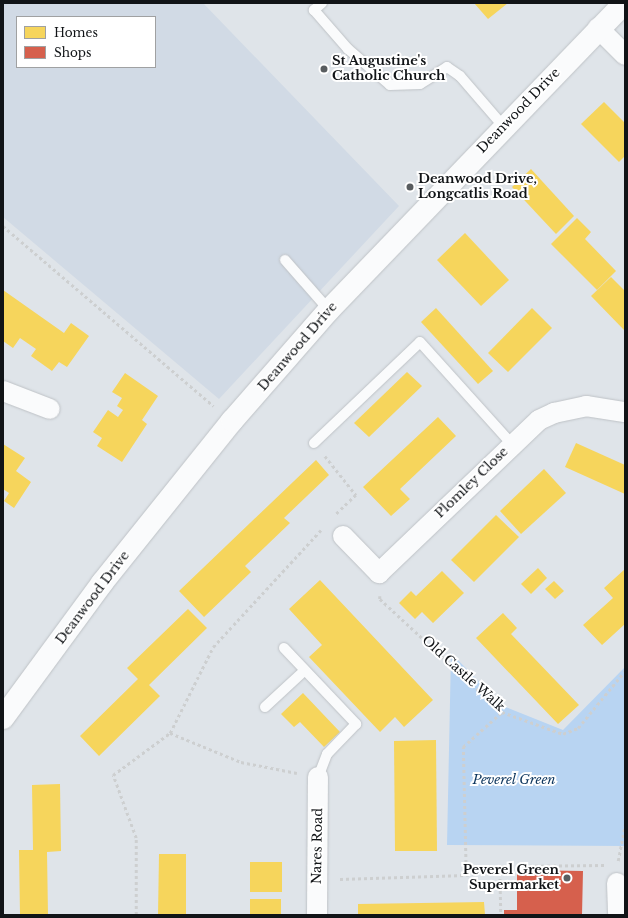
<!DOCTYPE html>
<style>
body{margin:0}
#map{position:relative;width:628px;height:918px;overflow:hidden;background:#dfe4e9;font-family:"Libre Baskerville",serif}
div>[style]{position:absolute}
[style*='--x']{left:calc(var(--x)*1px);top:calc(var(--y)*1px);width:calc(var(--w)*1px);rotate:calc(var(--a)*1deg)}
.built>*{inset:0;background:#d1dae5}
.green>*{inset:0;background:#b8d4f2}
.homes>*{inset:0;background:#f6d55c}
.shops>*{inset:0;background:#d6604d}
.path>*{height:2.5px;margin-top:-1.25px;transform-origin:0;background:repeating-linear-gradient(90deg,#cdcfd0 0 3px,transparent 0 6px)}
.roads{filter:drop-shadow(0 0 1px #bec2c6) drop-shadow(0 0 1px #bec2c6)}
.lane>*{height:10px;margin:-5px;padding:0 5px;transform-origin:5px;border-radius:5px;background:#fafbfc}
.street>*{height:20px;margin:-10px;padding:0 10px;transform-origin:10px;border-radius:10px;background:#fafbfc}
.secondary>*{height:22px;margin:-11px;padding:0 11px;transform-origin:11px;border-radius:11px;background:#fafbfc}
.dots>*{width:11px;height:11px;translate:-50% -50%;box-sizing:border-box;border:2px solid #fff;border-radius:50%}
span{translate:-50% -50%;white-space:nowrap;text-align:center;line-height:1.15;-webkit-text-stroke:4px #fff;paint-order:stroke}
.poi-label{font-size:13px;color:#111417;font-weight:700}
.left{translate:0 -50%;text-align:left}
.right{translate:-100% -50%;text-align:right}
.street-label{font-size:13px;color:#111417}
.park-label{font-size:13px;color:#0c355d;font-style:italic}
.frame{position:absolute;inset:0;border:4px solid #111417;pointer-events:none}
.legend{position:absolute;left:16px;top:16px;width:140px;height:52px;box-sizing:border-box;background:#fff;border:1px solid #a0a1a2;margin:0;padding:5px 7px;list-style:none;font-size:12px;color:#111417}
.legend li{display:flex;align-items:center;gap:8px;height:20px}
.legend b{width:20px;border:1px solid #a0a1a2}
</style>
<div id="map">
<div class="built">
<i style="clip-path:polygon(evenodd,3px 3px,203px 3px,399px 206px,219px 399px,3px 217px,3px 3px,17px 17px,155px 17px,155px 67px,17px 67px,17px 17px)"></i>
</div>
<div class="green">
<i style="clip-path:polygon(451px 653px,503px 706px,563px 730px,625px 667px,625px 846px,447px 845px)"></i>
</div>
<div class="homes">
<i style="clip-path:polygon(474px 3px,508px 3px,488px 19px)"></i>
<i style="clip-path:polygon(604px 102px,625px 123px,625px 156px,619px 162px,581px 124px)"></i>
<i style="clip-path:polygon(531px 169px,574px 216px,556px 234px,512px 187px)"></i>
<i style="clip-path:polygon(577px 218px,591px 232px,585px 239px,616px 271px,597px 290px,551px 244px)"></i>
<i style="clip-path:polygon(465px 233px,509px 280px,481px 306px,437px 260px)"></i>
<i style="clip-path:polygon(611px 277px,625px 291px,625px 331px,591px 296px)"></i>
<i style="clip-path:polygon(3px 290px,64px 333px,71px 323px,89px 336px,67px 367px,59px 362px,52px 371px,31px 356px,36px 349px,20px 338px,13px 348px,3px 341px)"></i>
<i style="clip-path:polygon(436px 308px,493px 371px,478px 384px,421px 322px)"></i>
<i style="clip-path:polygon(532px 308px,552px 328px,508px 372px,488px 353px)"></i>
<i style="clip-path:polygon(407px 372px,422px 386px,369px 437px,354px 423px)"></i>
<i style="clip-path:polygon(125px 373px,158px 396px,142px 420px,147px 424px,122px 462px,97px 446px,102px 438px,93px 432px,108px 410px,118px 417px,123px 410px,117px 406px,122px 398px,112px 392px)"></i>
<i style="clip-path:polygon(438px 417px,456px 436px,400px 489px,410px 499px,391px 516px,363px 487px)"></i>
<i style="clip-path:polygon(576px 443px,625px 465px,625px 494px,565px 467px)"></i>
<i style="clip-path:polygon(3px 444px,25px 458px,16px 471px,31px 482px,14px 508px,4px 501px,9px 493px,3px 489px)"></i>
<i style="clip-path:polygon(316px 460px,329px 475px,284px 518px,290px 523px,245px 566px,251px 572px,204px 617px,179px 591px)"></i>
<i style="clip-path:polygon(544px 469px,566px 493px,521px 534px,500px 511px)"></i>
<i style="clip-path:polygon(496px 515px,519px 537px,474px 582px,451px 560px)"></i>
<i style="clip-path:polygon(538px 568px,547px 578px,531px 594px,521px 584px)"></i>
<i style="clip-path:polygon(625px 569px,625px 624px,602px 645px,583px 625px,613px 598px,604px 588px)"></i>
<i style="clip-path:polygon(442px 571px,464px 593px,433px 623px,422px 612px,415px 619px,399px 603px,411px 591px,416px 596px)"></i>
<i style="clip-path:polygon(320px 580px,433px 700px,404px 727px,395px 717px,380px 732px,309px 657px,322px 645px,289px 609px)"></i>
<i style="clip-path:polygon(554px 581px,564px 591px,555px 599px,545px 589px)"></i>
<i style="clip-path:polygon(188px 609px,207px 628px,149px 685px,160px 696px,99px 756px,80px 736px,138px 679px,127px 668px)"></i>
<i style="clip-path:polygon(503px 613px,517px 628px,511px 634px,579px 705px,558px 724px,476px 638px)"></i>
<i style="clip-path:polygon(303px 693px,340px 732px,324px 747px,300px 722px,294px 727px,281px 714px)"></i>
<i style="clip-path:polygon(436px 740px,437px 851px,395px 851px,394px 741px)"></i>
<i style="clip-path:polygon(60px 784px,61px 851px,47px 852px,48px 915px,20px 915px,19px 850px,33px 850px,32px 785px)"></i>
<i style="clip-path:polygon(159px 854px,186px 854px,186px 915px,158px 915px)"></i>
<i style="clip-path:polygon(250px 862px,282px 862px,282px 892px,250px 892px)"></i>
<i style="clip-path:polygon(250px 899px,281px 899px,281px 915px,250px 915px)"></i>
<i style="clip-path:polygon(484px 902px,485px 915px,358px 915px,358px 904px)"></i>
</div>
<div class="shops">
<i style="clip-path:polygon(517px 870px,583px 871px,582px 915px,504px 915px,504px 910px,517px 910px)"></i>
</div>
<div class="path">
<i style="--x:3;--y:226;--w:277;--a:40.5"></i>
<i style="--x:325;--y:456;--w:50;--a:51.5"></i>
<i style="--x:356;--y:495;--w:29;--a:136"></i>
<i style="--x:380;--y:596;--w:3;--a:90"></i>
<i style="--x:380;--y:599;--w:166;--a:42.8"></i>
<i style="--x:502;--y:712;--w:65;--a:19.8"></i>
<i style="--x:563;--y:734;--w:16;--a:-22"></i>
<i style="--x:578;--y:728;--w:74;--a:-50.5"></i>
<i style="--x:170;--y:733;--w:77;--a:22.2"></i>
<i style="--x:241;--y:762;--w:57;--a:11.1"></i>
<i style="--x:618;--y:861;--w:37;--a:-79"></i>
<i style="--x:500;--y:867;--w:48;--a:88.8"></i>
<i style="--x:466;--y:875;--w:128;--a:-91.3"></i>
<i style="--x:463;--y:747;--w:52;--a:-41.9"></i>
<i style="--x:340;--y:879;--w:126;--a:-1.8"></i>
<i style="--x:466;--y:875;--w:40;--a:-13"></i>
<i style="--x:505;--y:866;--w:99;--a:-0.6"></i>
<i style="--x:136;--y:915;--w:77;--a:-90"></i>
<i style="--x:136;--y:838;--w:67;--a:-110.1"></i>
<i style="--x:113;--y:775;--w:71;--a:-36.4"></i>
<i style="--x:170;--y:733;--w:96;--a:-63.4"></i>
<i style="--x:213;--y:647;--w:159;--a:-47.3"></i>
</div>
<div class="roads">
<div class="lane">
<i style="--x:322;--y:3;--w:11;--a:139"></i>
<i style="--x:314;--y:10;--w:52;--a:48.9"></i>
<i style="--x:348;--y:49;--w:55;--a:40.6"></i>
<i style="--x:390;--y:85;--w:30;--a:-2"></i>
<i style="--x:420;--y:84;--w:32;--a:-32"></i>
<i style="--x:447;--y:67;--w:16;--a:35"></i>
<i style="--x:460;--y:76;--w:67;--a:49.2"></i>
<i style="--x:285;--y:260;--w:67;--a:48.7"></i>
<i style="--x:314;--y:443;--w:146;--a:-43.6"></i>
<i style="--x:420;--y:342;--w:137;--a:48"></i>
<i style="--x:284;--y:648;--w:105;--a:46.5"></i>
<i style="--x:356;--y:724;--w:42;--a:134"></i>
<i style="--x:327;--y:754;--w:25;--a:111"></i>
<i style="--x:265;--y:707;--w:54;--a:-42.8"></i>
</div>
<div class="street">
<i style="--x:598;--y:28;--w:38;--a:45"></i>
<i style="--x:3;--y:391;--w:50;--a:21"></i>
<i style="--x:343;--y:536;--w:52;--a:45.8"></i>
<i style="--x:379;--y:573;--w:221;--a:-43.7"></i>
<i style="--x:539;--y:420;--w:17;--a:-25"></i>
<i style="--x:554;--y:413;--w:33;--a:-12"></i>
<i style="--x:586;--y:406;--w:39;--a:9"></i>
<i style="--x:617;--y:883;--w:32;--a:88"></i>
<i style="--x:317;--y:915;--w:138;--a:-89.6"></i>
</div>
<div class="secondary">
<i style="--x:3;--y:718;--w:167;--a:-53.7"></i>
<i style="--x:102;--y:583;--w:208;--a:-51.3"></i>
<i style="--x:232;--y:421;--w:147;--a:-48.9"></i>
<i style="--x:329;--y:310;--w:426;--a:-46.1"></i>
</div>
</div>
<div class="dots">
<i style="left:324px;top:69px;background:#595d60"></i>
<i style="left:410px;top:187px;background:#595d60"></i>
<i style="left:567px;top:878px;background:#595d60"></i>
</div>
<div class="poi-label">
<span class="left" style="left:332px;top:69px">St Augustine's<br>Catholic Church</span>
<span class="left" style="left:418px;top:187px">Deanwood Drive,<br>Longcatlis Road</span>
<span class="right" style="left:559px;top:878px">Peverel Green<br>Supermarket</span>
</div>
<div class="street-label">
<span style="left:519px;top:111px;rotate:-46deg">Deanwood Drive</span>
<span style="left:298px;top:347px;rotate:-49deg">Deanwood Drive</span>
<span style="left:472px;top:483px;rotate:-44deg">Plomley Close</span>
<span style="left:93px;top:598px;rotate:-53deg">Deanwood Drive</span>
<span style="left:463px;top:674px;rotate:42deg">Old Castle Walk</span>
<span style="left:318px;top:846px;rotate:-89deg">Nares Road</span>
</div>
<div class="park-label">
<span style="left:514px;top:780px">Peverel Green</span>
</div>
<div class="frame"></div>
<ul class="legend">
<li><b style="height:11px;background:#f6d55c"></b>Homes</li>
<li><b style="height:11px;background:#d6604d"></b>Shops</li>
</ul>
</div>
